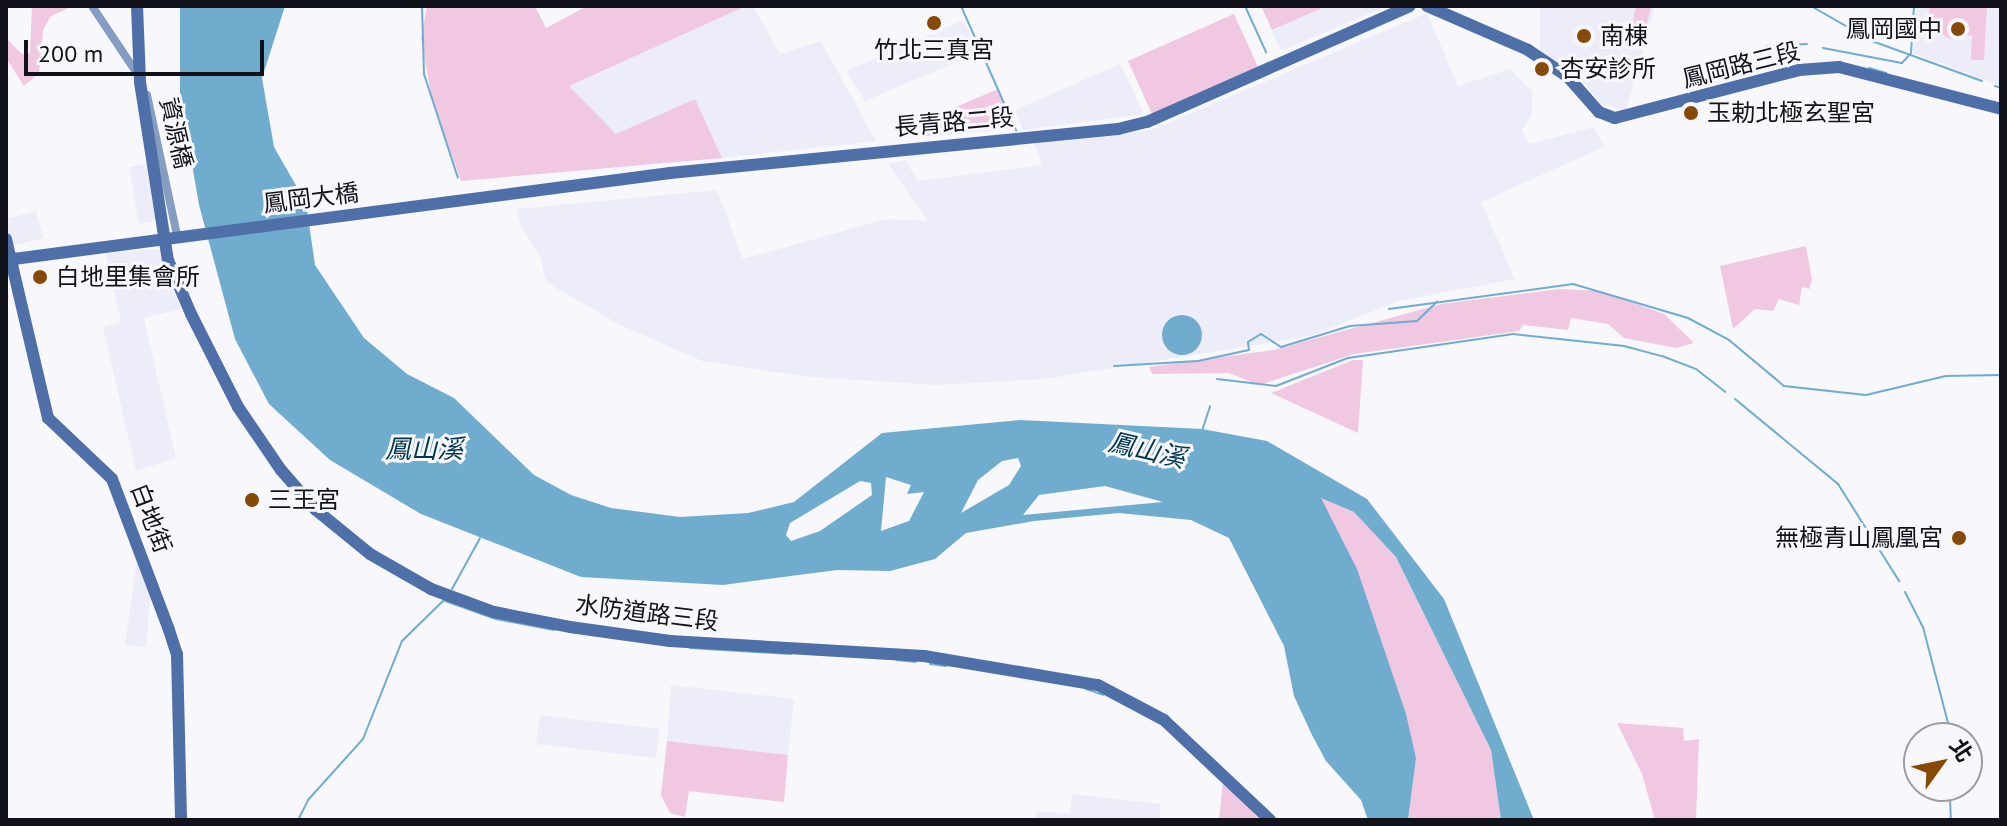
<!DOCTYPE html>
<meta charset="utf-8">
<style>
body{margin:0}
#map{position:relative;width:2007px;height:826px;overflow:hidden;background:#f7f7fc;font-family:"PT Sans","Noto Sans TC",sans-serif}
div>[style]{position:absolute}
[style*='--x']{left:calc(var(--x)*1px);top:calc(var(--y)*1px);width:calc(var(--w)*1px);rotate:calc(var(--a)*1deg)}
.built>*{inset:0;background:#ededfa}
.green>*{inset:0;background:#f0c8e2}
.water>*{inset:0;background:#6facce}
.round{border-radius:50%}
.stream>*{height:2px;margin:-1px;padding:0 1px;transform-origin:1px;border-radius:1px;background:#6facce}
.street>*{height:8px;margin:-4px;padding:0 4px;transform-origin:4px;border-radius:4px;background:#859cc3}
.secondary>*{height:12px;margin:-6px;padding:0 6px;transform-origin:6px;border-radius:6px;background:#4e6fa7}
.dots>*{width:22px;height:22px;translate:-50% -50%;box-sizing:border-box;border:4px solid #f7f7fc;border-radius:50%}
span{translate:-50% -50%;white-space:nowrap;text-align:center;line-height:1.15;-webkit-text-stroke:6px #f7f7fc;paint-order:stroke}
.poi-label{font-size:24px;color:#12121a}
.right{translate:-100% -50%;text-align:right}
.left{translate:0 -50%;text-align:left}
.street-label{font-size:24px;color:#12121a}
.water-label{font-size:26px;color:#00374e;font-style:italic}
.frame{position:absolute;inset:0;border:8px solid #12121a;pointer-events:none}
.north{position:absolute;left:1903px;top:722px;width:80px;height:80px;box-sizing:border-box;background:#f7f7fc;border:2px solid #9b9ba2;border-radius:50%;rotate:57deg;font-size:22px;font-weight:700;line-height:32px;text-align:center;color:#12121a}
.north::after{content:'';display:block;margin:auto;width:28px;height:36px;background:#864a06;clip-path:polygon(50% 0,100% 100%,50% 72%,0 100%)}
.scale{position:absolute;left:24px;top:40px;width:240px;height:36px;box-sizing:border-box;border:4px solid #12121a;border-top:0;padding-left:10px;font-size:24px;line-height:28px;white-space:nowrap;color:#12121a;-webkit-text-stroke:6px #f7f7fc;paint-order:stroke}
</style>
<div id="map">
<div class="built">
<i style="clip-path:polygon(746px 6px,753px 6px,780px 54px,821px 41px,876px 141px,722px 158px,695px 99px,616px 134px,568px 86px)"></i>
<i style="clip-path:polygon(1327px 6px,1387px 6px,1281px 51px,1272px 30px)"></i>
<i style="clip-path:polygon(1540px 6px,1655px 6px,1626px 111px,1602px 104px,1581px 79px,1540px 51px)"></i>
<i style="clip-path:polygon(1916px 6px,2001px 6px,2001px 86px,1913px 53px)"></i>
<i style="clip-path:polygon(1427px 13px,1458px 86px,1510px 69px,1532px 91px,1532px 115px,1522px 130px,1529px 144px,1594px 127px,1604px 147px,1481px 202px,1515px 279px,1399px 301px,1310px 336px,1044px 379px,938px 385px,810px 377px,702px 361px,618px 324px,546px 282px,540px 257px,521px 227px,517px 209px,717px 190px,743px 259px,886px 219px,928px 221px,888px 164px,905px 160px,918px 181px,1042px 165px,1034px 143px,1151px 130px)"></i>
<i style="clip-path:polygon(964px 20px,978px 53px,865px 101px,846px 71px)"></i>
<i style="clip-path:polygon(1120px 64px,1144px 114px,1023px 130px,1015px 110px)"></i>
<i style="clip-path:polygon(148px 163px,159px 220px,139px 224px,129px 167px)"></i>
<i style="clip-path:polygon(36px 211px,43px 238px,11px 246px,6px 219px)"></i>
<i style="clip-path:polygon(162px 249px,181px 309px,144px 318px,176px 458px,136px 471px,103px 327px,121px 322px,106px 253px)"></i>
<i style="clip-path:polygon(138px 552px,151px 590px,146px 647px,125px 645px)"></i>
<i style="clip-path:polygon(671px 685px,794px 699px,788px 755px,667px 741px)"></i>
<i style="clip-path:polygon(540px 715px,660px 729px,656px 758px,536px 744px)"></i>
<i style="clip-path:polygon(1072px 794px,1161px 804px,1159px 820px,1036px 820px,1037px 811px,1070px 814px)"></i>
</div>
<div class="green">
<i style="clip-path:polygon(32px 6px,73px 6px,51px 16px,43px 30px,39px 73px,24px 86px,6px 58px,6px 38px,22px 54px,30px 53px)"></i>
<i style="clip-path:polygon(427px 6px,535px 6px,546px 28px,587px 6px,746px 6px,569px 86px,616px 134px,695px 99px,722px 158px,461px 181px,432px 99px,421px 38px)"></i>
<i style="clip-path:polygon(1268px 6px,1327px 6px,1272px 30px,1262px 8px)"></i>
<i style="clip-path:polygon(1636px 6px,1651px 6px,1644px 37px,1630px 34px)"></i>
<i style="clip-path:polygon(1929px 6px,1987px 6px,1984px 60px,1971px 60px,1972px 35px,1950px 39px,1940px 33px,1930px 22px)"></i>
<i style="clip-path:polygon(1234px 14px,1258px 67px,1152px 114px,1128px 61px)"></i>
<i style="clip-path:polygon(998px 89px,1013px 128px,927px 136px,923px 121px)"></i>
<i style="clip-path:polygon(1806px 246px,1812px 280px,1809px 289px,1802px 287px,1799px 305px,1779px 299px,1773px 311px,1755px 309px,1733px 329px,1720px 266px)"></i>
<i style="clip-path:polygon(1560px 289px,1600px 291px,1664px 314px,1694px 343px,1676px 348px,1624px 338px,1608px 324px,1571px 318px,1568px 330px,1523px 325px,1519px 331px,1354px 354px,1259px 385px,1229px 373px,1152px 374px,1149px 367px,1274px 350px,1441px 304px)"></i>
<i style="clip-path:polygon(1353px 360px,1363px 360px,1358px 433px,1271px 393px)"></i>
<i style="clip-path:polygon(1319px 497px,1354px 512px,1396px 557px,1491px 750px,1501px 820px,1408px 820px,1416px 757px)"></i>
<i style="clip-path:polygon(1617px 723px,1683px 728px,1684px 741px,1699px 739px,1696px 820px,1655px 820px,1642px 774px)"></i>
<i style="clip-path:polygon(667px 741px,788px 755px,784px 802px,689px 791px,685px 817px,670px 813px,661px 795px)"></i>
<i style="clip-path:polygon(1223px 781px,1260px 820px,1219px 820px)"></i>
</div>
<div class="water">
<i style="clip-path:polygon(evenodd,180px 6px,285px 6px,262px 78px,274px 147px,306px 203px,315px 265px,364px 338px,407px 374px,454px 398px,534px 475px,571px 495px,611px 508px,680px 517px,748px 513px,794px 502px,882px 433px,1020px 420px,1202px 429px,1267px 441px,1367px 499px,1444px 599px,1534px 820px,1501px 820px,1491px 750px,1396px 557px,1354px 512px,1321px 498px,1357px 569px,1406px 714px,1416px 758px,1408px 820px,1368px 820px,1361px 800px,1326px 761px,1312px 735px,1294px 696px,1284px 646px,1229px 538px,1191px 520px,1119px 513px,1034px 521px,966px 533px,935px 559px,890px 571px,837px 570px,723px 585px,581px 577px,421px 514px,330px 460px,269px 404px,235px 339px,199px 205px,180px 95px,180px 6px,1018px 458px,1021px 466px,1009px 485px,961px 513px,978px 480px,1002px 461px,1018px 458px,180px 6px,886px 477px,911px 485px,907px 494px,924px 492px,909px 521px,881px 531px,886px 477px,180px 6px,860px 481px,871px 483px,872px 495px,820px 531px,791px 541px,786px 535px,790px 523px,860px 481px,180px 6px,1105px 486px,1163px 502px,1023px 515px,1039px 495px,1105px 486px)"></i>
<i class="round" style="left:1162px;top:315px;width:40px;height:40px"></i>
</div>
<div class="stream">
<i style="--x:422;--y:6;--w:68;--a:88.3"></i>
<i style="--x:424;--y:74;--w:109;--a:71.9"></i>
<i style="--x:961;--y:6;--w:136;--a:66.1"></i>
<i style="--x:1245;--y:6;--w:51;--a:65.5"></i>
<i style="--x:1811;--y:6;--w:70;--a:29.8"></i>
<i style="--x:1872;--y:41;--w:117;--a:20"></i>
<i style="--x:1767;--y:46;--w:40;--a:-2.9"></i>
<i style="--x:1823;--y:48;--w:80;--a:10.8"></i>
<i style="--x:1902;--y:63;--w:12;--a:-48"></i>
<i style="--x:1911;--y:53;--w:47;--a:-86.3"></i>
<i style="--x:1869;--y:68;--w:18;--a:16"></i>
<i style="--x:1995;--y:86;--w:6;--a:18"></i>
<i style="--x:1389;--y:309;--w:186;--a:-7.7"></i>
<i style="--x:1573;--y:284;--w:120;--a:16.5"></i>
<i style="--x:1688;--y:318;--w:47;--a:28.2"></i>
<i style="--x:1729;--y:340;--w:72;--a:39.9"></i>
<i style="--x:1784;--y:386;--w:82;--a:6.3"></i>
<i style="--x:1866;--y:395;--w:82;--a:-13.4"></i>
<i style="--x:1946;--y:376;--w:55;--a:-1"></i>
<i style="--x:1114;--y:366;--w:84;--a:-3.4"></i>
<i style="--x:1198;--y:361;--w:52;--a:-12.2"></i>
<i style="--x:1249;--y:350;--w:8;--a:-97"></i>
<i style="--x:1248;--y:342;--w:15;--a:-32"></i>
<i style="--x:1261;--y:334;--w:24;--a:33"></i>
<i style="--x:1281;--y:347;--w:72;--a:-16.9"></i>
<i style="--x:1350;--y:326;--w:67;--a:-4.3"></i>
<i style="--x:1417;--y:321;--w:28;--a:-44"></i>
<i style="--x:1217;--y:379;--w:59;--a:6.8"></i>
<i style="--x:1276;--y:386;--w:77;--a:-21.3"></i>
<i style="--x:1348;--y:358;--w:167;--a:-8.3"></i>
<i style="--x:1513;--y:334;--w:112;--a:6.2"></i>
<i style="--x:1624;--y:346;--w:39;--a:15"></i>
<i style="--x:1662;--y:356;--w:36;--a:21"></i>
<i style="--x:1696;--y:369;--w:37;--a:38"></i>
<i style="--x:1735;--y:399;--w:134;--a:39.5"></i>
<i style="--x:1838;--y:484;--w:115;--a:57.8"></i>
<i style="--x:1202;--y:431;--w:26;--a:-72"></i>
<i style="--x:452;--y:589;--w:58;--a:-61.2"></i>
<i style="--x:1905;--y:592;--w:39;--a:63"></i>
<i style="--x:1923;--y:627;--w:115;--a:75.4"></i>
<i style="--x:445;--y:601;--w:54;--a:19.4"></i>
<i style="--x:496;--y:619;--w:59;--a:10.7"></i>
<i style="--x:690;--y:648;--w:101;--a:3.4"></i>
<i style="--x:897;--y:660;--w:19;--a:6"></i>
<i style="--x:930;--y:664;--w:16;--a:7"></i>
<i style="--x:1086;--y:689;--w:18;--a:19"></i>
<i style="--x:1950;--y:796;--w:24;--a:88"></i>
<i style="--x:298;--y:820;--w:22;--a:-63"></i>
<i style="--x:308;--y:800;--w:82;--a:-48"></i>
<i style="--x:363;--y:739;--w:105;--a:-68.3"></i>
<i style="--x:402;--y:641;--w:59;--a:-44.3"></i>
</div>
<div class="street">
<i style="--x:92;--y:6;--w:83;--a:56.3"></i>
<i style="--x:147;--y:95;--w:143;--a:77.9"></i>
</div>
<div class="secondary">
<i style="--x:137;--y:6;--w:76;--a:87.7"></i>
<i style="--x:140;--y:82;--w:180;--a:81.1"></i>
<i style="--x:168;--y:260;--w:59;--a:66.9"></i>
<i style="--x:191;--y:314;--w:104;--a:63.2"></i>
<i style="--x:238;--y:407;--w:76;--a:55.7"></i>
<i style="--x:281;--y:470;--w:52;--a:48.9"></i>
<i style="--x:315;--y:509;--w:71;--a:39.3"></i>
<i style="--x:370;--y:554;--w:70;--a:29.8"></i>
<i style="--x:431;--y:589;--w:67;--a:20.1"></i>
<i style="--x:494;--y:612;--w:77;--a:11.2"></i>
<i style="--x:570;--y:627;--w:101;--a:8"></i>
<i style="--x:670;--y:641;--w:254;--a:3.4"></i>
<i style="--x:924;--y:656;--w:176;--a:9.5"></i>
<i style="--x:1098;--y:685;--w:75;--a:27.9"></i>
<i style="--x:1164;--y:720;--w:146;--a:43.3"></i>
<i style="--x:1427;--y:6;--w:110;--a:23.5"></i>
<i style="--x:1528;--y:50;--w:48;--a:34"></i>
<i style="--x:1568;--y:77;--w:47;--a:48.5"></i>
<i style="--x:1599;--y:112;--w:17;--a:21"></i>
<i style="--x:1615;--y:118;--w:190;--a:-14.6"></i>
<i style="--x:1799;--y:70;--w:40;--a:-4.3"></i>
<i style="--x:1839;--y:67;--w:167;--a:14.5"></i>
<i style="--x:6;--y:239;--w:184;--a:76.8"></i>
<i style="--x:48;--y:418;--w:88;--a:43.6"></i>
<i style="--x:112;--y:479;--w:161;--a:69.3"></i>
<i style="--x:169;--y:630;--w:25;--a:72"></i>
<i style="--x:177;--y:654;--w:166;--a:88.6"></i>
<i style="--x:6;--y:260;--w:670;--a:-7.46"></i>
<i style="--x:670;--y:173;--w:450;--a:-5.6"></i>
<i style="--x:1118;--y:129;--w:30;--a:-14"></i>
<i style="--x:1147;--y:122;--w:287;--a:-23.8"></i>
</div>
<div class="dots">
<i style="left:934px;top:23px;background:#864a06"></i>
<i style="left:1958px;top:29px;background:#864a06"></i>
<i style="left:1584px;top:36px;background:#864a06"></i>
<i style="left:1542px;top:69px;background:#864a06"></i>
<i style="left:1691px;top:113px;background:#864a06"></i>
<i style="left:40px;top:277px;background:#864a06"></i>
<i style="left:252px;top:500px;background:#864a06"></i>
<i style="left:1959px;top:538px;background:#864a06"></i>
</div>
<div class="poi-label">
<span class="right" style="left:1942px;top:29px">鳳岡國中</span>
<span class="left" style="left:1600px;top:36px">南棟</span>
<span style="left:934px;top:50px">竹北三真宮</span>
<span class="left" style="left:1560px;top:69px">杏安診所</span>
<span class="left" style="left:1707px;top:113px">玉勅北極玄聖宮</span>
<span class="left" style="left:56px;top:277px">白地里集會所</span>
<span class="left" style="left:268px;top:500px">三王宮</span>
<span class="right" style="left:1943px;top:538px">無極青山鳳凰宮</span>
</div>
<div class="street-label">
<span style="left:1741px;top:65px;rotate:-14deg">鳳岡路三段</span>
<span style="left:954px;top:122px;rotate:-5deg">長青路二段</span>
<span style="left:176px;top:133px;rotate:77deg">資源橋</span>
<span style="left:311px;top:198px;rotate:-7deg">鳳岡大橋</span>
<span style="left:151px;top:518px;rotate:69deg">白地街</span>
<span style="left:647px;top:613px;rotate:7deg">水防道路三段</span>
</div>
<div class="water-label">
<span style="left:424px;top:449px">鳳山溪</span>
<span style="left:1147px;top:450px;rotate:13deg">鳳山溪</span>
</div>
<div class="frame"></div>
<div class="north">北</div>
<div class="scale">200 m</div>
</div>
